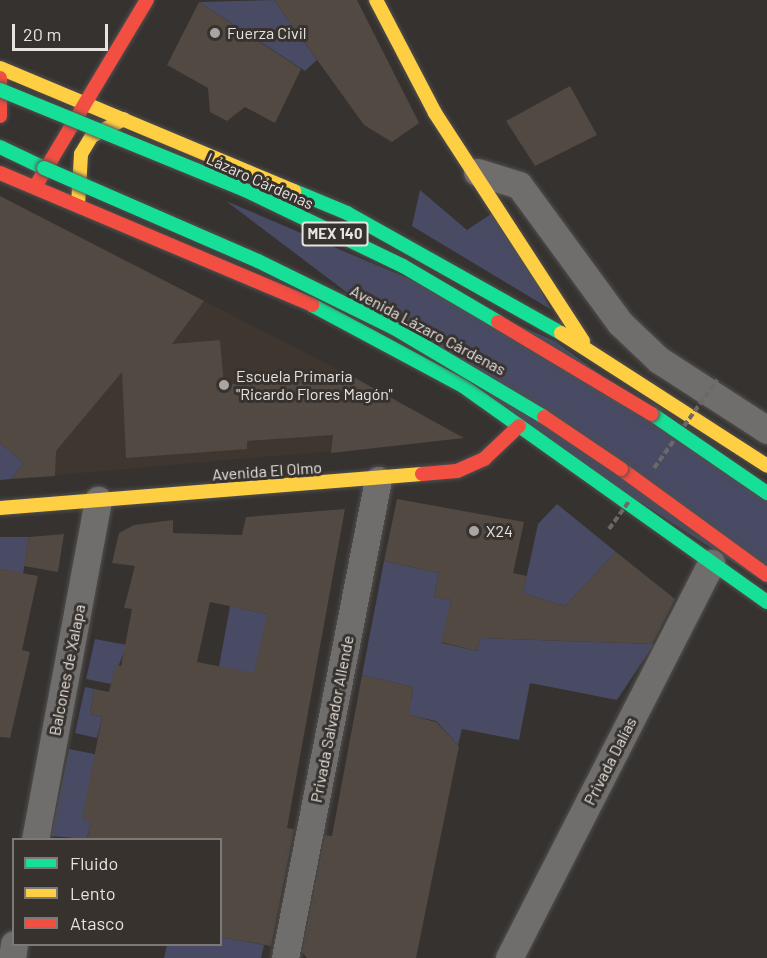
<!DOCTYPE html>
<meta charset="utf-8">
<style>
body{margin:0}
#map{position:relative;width:767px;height:958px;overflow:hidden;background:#353230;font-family:Barlow,sans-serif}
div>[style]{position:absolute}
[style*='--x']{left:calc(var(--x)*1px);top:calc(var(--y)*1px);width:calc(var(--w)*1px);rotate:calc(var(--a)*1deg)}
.built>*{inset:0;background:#3f362f}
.green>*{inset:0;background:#484b63}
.building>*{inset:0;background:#514942}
.roads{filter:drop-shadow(0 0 2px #514f4d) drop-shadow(0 0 2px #514f4d)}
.street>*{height:27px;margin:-13.5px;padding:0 13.5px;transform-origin:13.5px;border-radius:13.5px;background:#706e6d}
.fast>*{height:14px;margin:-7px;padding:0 7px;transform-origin:7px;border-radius:7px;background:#16e098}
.slow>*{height:14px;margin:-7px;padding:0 7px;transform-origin:7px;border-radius:7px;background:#ffcf43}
.jam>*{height:14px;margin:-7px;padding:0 7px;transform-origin:7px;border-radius:7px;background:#f24e42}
.path-bridge>*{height:4px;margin-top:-2px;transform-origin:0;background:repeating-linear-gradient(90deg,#6b6967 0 6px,transparent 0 9px)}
.bridges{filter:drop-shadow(0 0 2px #514f4d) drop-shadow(0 0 2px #514f4d)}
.fast-bridge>*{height:14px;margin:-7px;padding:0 7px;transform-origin:7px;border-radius:7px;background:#16e098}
.jam-bridge>*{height:14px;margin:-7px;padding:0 7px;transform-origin:7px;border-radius:7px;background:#f24e42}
.dots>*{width:16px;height:16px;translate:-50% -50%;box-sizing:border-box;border:3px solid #37322e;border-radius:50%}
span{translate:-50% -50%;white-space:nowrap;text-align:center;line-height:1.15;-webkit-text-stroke:6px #37322e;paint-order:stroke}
.shield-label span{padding:2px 4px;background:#37322e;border:2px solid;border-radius:4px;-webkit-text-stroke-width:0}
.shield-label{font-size:15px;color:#e6e3e0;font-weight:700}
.poi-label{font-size:16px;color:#e6e3e0}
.left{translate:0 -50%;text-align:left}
.street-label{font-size:16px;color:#e6e3e0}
.legend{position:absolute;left:12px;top:838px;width:210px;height:108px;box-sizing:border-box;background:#37322e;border:2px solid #7d7975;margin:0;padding:8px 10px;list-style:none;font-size:18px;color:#e6e3e0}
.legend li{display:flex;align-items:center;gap:12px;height:30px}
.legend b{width:30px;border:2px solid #7d7975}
.scale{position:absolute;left:12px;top:24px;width:96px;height:27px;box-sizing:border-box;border:3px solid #e6e3e0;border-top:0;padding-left:8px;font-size:18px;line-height:21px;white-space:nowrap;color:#e6e3e0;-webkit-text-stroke:4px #37322e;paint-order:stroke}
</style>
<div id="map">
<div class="built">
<i style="clip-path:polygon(158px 277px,395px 399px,389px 446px,11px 479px)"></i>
</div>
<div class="green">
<i style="clip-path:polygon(274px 0,317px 60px,305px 71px,199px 2px)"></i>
<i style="clip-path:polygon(420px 190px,467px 230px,500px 208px,550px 309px,412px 226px)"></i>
<i style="clip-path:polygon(226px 201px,555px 341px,767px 499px,767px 584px,530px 431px)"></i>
<i style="clip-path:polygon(0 443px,24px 463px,11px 479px,0 480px)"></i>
<i style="clip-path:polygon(557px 504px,616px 552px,565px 606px,523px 593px,538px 524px)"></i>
<i style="clip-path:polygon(0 537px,29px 537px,23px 574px,0 569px)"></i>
<i style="clip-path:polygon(384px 561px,439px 573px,434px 597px,451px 600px,442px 643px,477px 651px,480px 638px,654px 644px,617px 700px,530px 683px,519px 740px,462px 729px,458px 745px,436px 721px,357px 704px,411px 701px,413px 687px,362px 675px)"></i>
<i style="clip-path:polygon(230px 606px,280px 617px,254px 673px,216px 683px)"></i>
<i style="clip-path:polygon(95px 639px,127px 645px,111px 684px,86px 679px)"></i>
<i style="clip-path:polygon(85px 687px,94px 689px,90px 714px,102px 717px,97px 738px,75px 733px)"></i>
<i style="clip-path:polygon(69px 749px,104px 756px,83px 819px,91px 821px,87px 839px,51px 836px)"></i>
<i style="clip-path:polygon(221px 937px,264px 945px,261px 958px,164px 958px,167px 945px,220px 944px)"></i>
</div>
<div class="building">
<i style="clip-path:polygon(274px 0,357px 0,419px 123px,392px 142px,364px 125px)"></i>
<i style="clip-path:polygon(199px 2px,301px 69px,275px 123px,245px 107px,227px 121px,210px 112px,208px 88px,167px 65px)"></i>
<i style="clip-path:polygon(570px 86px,597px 135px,535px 166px,506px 121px)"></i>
<i style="clip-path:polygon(0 196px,204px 301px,172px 344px,220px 340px,224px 385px,346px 373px,464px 438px,331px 453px,333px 435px,247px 441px,247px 449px,126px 458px,122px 372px,56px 451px,55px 476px,11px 479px,24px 463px,0 443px)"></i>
<i style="clip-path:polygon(397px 499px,524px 522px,513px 573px,527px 576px,523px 593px,565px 606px,616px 552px,675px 599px,652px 644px,480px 638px,477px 651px,441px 642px,451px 600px,434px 597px,439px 573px,384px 561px)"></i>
<i style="clip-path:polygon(evenodd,345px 509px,287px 828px,294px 829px,271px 946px,220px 937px,220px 840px,87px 840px,91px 821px,82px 819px,102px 717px,90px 714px,94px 689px,109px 692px,116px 664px,121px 666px,132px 609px,124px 608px,135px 566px,112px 563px,119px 533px,134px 525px,173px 520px,173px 533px,242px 535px,246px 517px,345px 509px,210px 602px,267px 614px,254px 673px,197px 662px,210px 602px)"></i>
<i style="clip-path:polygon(64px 534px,58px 572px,24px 566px,29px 537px)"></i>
<i style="clip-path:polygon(0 569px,38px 576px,22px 650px,30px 652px,10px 738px,0 737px)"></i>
<i style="clip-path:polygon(362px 675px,413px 687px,409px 715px,436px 722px,459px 746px,416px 958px,307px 958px,302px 952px,325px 835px,332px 836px)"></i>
</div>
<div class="roads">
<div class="street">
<i style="--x:477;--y:172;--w:44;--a:17.2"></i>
<i style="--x:519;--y:185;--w:171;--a:53.8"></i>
<i style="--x:620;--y:323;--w:54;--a:43.5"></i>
<i style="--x:659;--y:360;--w:129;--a:32.9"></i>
<i style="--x:35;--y:840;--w:346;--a:-79.5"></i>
<i style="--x:12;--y:958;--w:14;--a:-82"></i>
<i style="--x:285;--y:958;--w:487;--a:-79"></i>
<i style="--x:509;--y:958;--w:444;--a:-62.9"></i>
</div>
<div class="fast">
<i style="--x:0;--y:147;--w:49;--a:25.5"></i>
<i style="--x:294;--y:191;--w:57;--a:22.5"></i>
<i style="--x:347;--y:213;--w:245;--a:29.3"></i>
<i style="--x:312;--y:305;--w:171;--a:28.2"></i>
<i style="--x:463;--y:386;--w:373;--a:35.4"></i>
<i style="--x:652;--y:414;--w:140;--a:34.5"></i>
</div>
<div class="slow">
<i style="--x:376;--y:0;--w:127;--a:62.4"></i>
<i style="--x:435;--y:113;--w:272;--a:57"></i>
<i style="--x:0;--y:68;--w:319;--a:22.7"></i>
<i style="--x:78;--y:205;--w:51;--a:-86.6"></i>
<i style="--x:81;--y:154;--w:21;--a:-59"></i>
<i style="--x:92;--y:136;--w:36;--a:-28"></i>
<i style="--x:561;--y:333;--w:245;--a:32.8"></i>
<i style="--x:0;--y:508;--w:423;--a:-4.6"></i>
</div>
<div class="jam">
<i style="--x:0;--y:78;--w:38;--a:90"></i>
<i style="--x:0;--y:173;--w:339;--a:22.9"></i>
<i style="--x:35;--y:187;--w:218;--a:-59.1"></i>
<i style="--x:621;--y:469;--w:180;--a:36"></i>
<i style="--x:422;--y:474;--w:35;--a:-5"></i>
<i style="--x:457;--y:471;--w:30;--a:-24"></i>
<i style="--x:484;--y:459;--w:48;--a:-43.3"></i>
</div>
</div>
<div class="path-bridge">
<i style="--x:684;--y:426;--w:57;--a:-54.3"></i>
<i style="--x:654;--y:468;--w:34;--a:-54"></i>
<i style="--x:609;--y:529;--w:36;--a:-54"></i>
</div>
<div class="bridges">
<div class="fast-bridge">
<i style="--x:0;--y:90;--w:265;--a:22.2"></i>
<i style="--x:245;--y:190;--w:175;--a:25.7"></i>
<i style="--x:403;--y:266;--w:110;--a:30.5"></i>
<i style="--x:44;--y:168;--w:233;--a:23.5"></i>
<i style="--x:258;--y:261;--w:152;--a:26.2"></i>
<i style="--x:394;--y:328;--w:174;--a:30.7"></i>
</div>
<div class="jam-bridge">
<i style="--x:498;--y:322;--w:179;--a:30.9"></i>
<i style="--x:544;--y:417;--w:93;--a:34"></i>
</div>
</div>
<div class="dots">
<i style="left:215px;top:33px;background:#a8a5a2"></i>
<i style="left:224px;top:385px;background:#a8a5a2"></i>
<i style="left:474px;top:531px;background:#a8a5a2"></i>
</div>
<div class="shield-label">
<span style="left:335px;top:234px">MEX 140</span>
</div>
<div class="poi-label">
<span class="left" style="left:227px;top:33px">Fuerza Civil</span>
<span class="left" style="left:236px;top:385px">Escuela Primaria<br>"Ricardo Flores Magón"</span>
<span class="left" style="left:486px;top:531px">X24</span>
</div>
<div class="street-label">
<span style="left:260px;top:181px;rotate:24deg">Lázaro Cárdenas</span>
<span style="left:428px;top:330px;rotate:28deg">Avenida Lázaro Cárdenas</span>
<span style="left:267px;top:471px;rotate:-4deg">Avenida El Olmo</span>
<span style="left:67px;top:670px;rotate:-79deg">Balcones de Xalapa</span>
<span style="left:332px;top:719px;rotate:-79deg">Privada Salvador Allende</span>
<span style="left:610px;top:761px;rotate:-63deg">Privada Dalías</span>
</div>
<ul class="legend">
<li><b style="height:8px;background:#16e098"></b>Fluido</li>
<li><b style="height:8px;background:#ffcf43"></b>Lento</li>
<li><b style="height:8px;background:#f24e42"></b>Atasco</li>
</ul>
<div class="scale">20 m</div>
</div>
